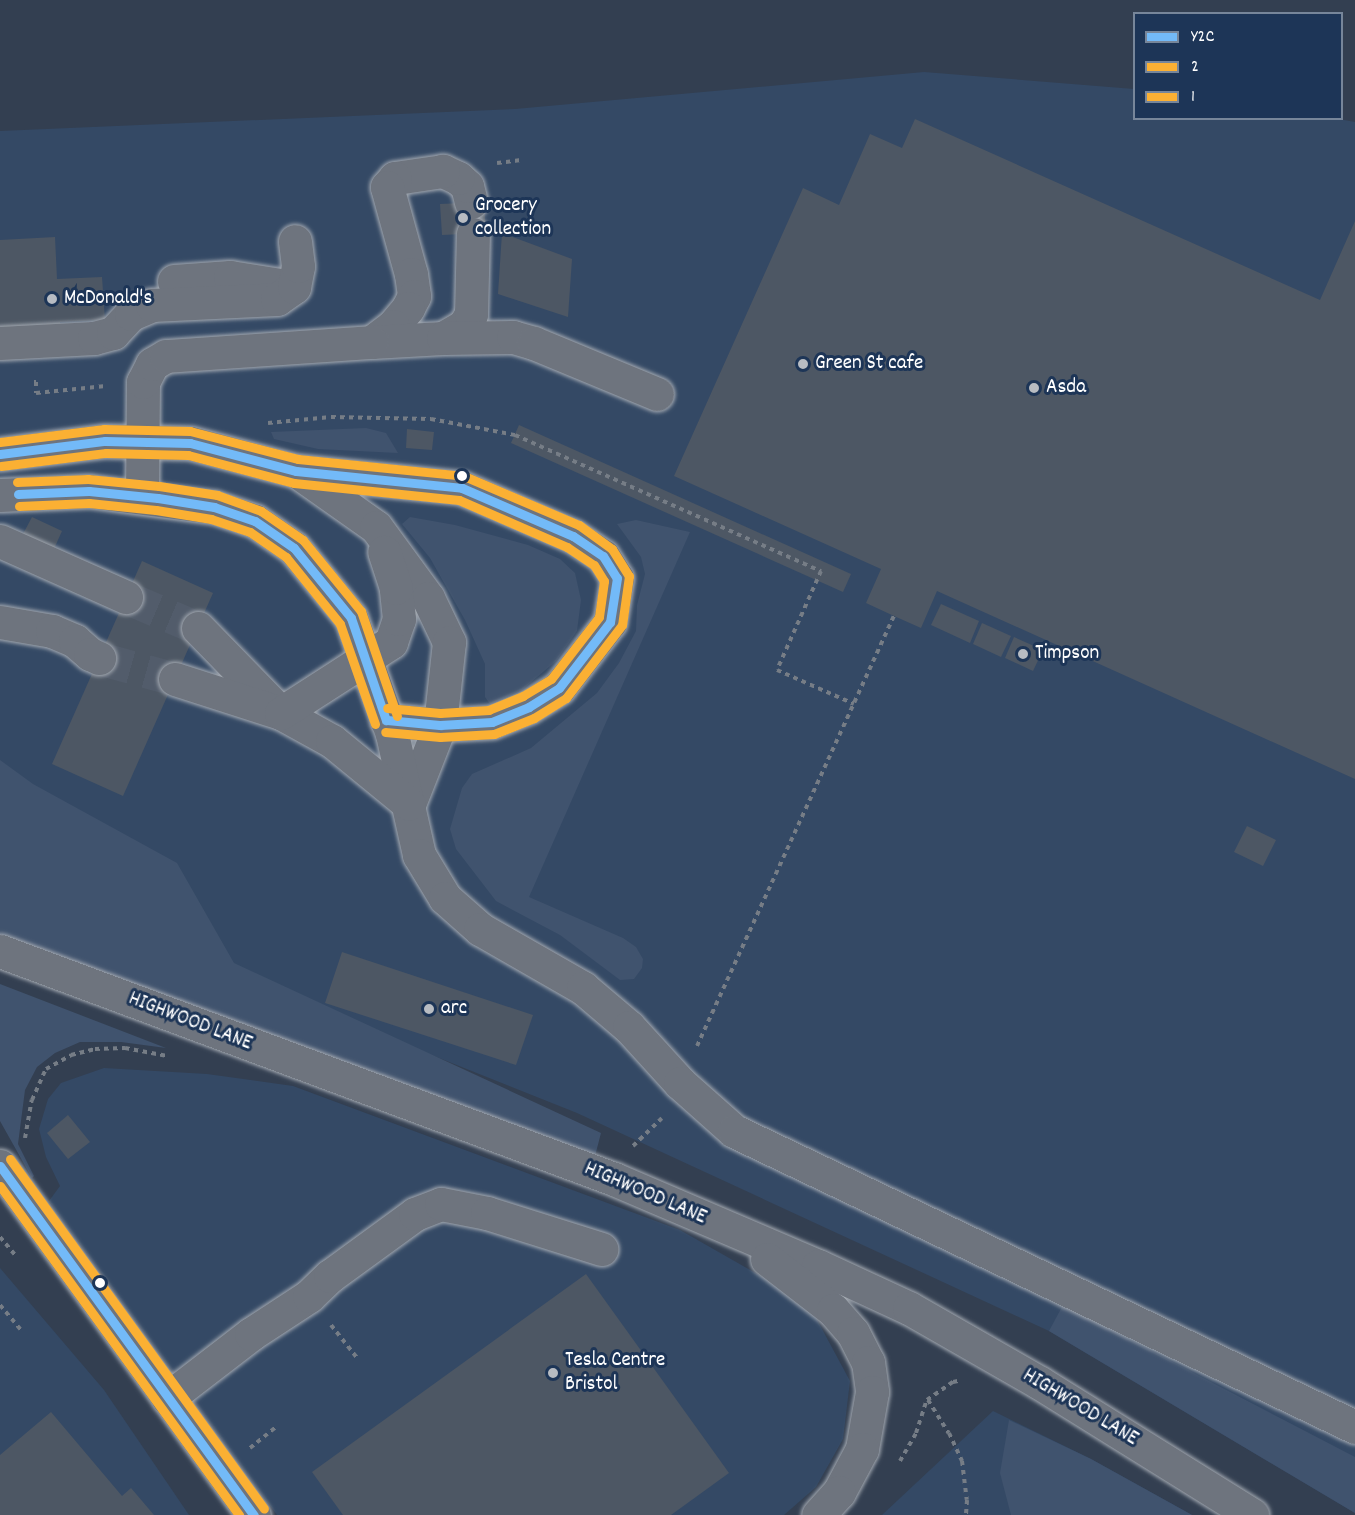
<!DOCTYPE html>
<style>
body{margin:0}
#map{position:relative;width:1355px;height:1515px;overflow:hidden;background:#333f51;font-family:Dekko,sans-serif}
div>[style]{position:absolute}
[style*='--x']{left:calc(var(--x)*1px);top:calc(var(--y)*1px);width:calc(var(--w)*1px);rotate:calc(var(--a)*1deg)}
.built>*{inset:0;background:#344965}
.green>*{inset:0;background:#40536e}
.building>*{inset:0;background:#4d5764}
.minor-tunnel>*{height:33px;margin-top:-16.5px;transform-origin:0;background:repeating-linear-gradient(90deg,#525c6b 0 33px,transparent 0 49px)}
.path>*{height:4px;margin-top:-2px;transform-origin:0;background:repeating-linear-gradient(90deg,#767d86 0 4.5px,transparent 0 9px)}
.roads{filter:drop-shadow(0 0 2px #a3a9b1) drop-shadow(0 0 2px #a3a9b1)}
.minor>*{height:33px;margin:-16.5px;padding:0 16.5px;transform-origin:16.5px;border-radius:16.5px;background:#6e747e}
.bus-1>*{height:9px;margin:-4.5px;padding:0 4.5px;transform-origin:4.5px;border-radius:4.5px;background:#73baf8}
.bus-2>*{height:9px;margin:-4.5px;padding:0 4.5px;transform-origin:4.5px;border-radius:4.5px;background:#fbb033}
.bus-3>*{height:9px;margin:-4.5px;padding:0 4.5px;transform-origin:4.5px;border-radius:4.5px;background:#fbb033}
.dots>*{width:16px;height:16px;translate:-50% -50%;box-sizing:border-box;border:3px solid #1d3557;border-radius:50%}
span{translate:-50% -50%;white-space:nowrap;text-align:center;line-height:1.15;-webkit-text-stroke:6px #1d3557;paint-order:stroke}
.poi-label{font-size:21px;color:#fff}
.left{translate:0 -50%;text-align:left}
.street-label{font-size:21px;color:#fff}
.legend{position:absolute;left:1133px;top:12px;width:210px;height:108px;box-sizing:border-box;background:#1d3557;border:2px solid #77869a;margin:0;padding:8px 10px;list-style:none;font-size:18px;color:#fff}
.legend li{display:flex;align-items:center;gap:12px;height:30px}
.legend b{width:30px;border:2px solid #77869a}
</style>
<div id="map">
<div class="built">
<i style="clip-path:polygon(924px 72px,1134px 89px,1134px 118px,1333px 118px,1355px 122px,1355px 1513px,1049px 1331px,577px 1113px,0 883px,0 131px,515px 109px)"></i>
<i style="clip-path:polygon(104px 1068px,207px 1074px,293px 1086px,680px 1230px,808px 1303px,850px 1381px,843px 1439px,816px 1487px,784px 1515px,277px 1515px,49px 1201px,60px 1186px,46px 1157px,39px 1129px,48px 1099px,61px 1083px)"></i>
<i style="clip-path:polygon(0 1268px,104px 1390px,189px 1515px,0 1515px)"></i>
<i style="clip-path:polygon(993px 1411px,1091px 1459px,1192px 1515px,882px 1515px)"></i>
</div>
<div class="green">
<i style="clip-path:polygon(366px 428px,386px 433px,398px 453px,318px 449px,274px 439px,271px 432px)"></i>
<i style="clip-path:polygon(410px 517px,455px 525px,528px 545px,560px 559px,575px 573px,581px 600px,577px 631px,556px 661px,523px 689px,490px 704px,485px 697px,485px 664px,465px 620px,430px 558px,402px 524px)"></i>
<i style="clip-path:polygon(636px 520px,690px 532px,529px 897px,623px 938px,636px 947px,643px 959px,642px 968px,634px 979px,620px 980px,560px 935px,496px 901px,456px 849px,450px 829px,462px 788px,472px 774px,531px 748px,597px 693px,619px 663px,636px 631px,637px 605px,645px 574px,641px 557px,617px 524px)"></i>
<i style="clip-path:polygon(0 760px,33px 784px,177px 863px,234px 963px,601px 1133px,595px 1156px,0 939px)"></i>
<i style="clip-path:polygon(0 984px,166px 1048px,121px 1042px,80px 1042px,55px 1053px,37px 1067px,25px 1090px,18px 1144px,34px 1176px,32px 1178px,0 1121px)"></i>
<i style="clip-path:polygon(1063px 1305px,1355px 1457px,1355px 1513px,1049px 1331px)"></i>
<i style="clip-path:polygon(1009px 1420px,1091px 1459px,1192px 1515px,1011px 1515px,1000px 1473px)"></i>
</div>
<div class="building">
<i style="clip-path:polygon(915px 119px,1320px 300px,1355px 221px,1355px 779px,937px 591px,921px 628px,894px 616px,866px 603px,881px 569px,674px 476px,803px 188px,839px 205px,870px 134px,902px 148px)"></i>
<i style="clip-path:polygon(484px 202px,486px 233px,442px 235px,440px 204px)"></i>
<i style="clip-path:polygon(502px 233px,572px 259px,568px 317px,498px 294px)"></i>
<i style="clip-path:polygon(55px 237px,57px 279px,102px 277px,105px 320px,60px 322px,61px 333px,0 336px,0 240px)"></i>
<i style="clip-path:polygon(519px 425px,851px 574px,843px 592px,511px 443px)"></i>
<i style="clip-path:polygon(407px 429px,434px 432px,432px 450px,406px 448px)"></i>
<i style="clip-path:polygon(32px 517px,62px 531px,53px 551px,22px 536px)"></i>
<i style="clip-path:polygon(142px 561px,213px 593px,123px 796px,52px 764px)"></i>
<i style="clip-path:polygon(941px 604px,979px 621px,970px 643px,931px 625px)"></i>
<i style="clip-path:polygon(982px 623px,1011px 636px,1001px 657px,973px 644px)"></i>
<i style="clip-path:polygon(1014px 637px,1043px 650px,1033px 671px,1005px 658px)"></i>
<i style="clip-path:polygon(1247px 826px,1276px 840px,1263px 866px,1234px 852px)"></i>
<i style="clip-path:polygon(342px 952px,533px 1015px,516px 1065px,325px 1003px)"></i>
<i style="clip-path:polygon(68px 1115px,90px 1142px,68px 1159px,47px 1133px)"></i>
<i style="clip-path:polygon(586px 1274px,729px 1473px,671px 1515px,343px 1515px,312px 1472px)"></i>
<i style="clip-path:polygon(51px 1412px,122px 1496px,131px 1488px,154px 1515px,0 1515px,0 1455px)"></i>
</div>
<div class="minor-tunnel">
<i style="--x:126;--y:597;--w:78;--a:23.3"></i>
<i style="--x:99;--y:658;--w:79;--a:15.4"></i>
</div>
<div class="path">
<i style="--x:497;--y:163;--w:24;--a:-7"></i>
<i style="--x:34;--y:382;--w:2;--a:0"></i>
<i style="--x:36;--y:382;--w:11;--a:90"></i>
<i style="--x:36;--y:393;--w:70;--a:-5.7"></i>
<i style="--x:268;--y:423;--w:63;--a:-5.4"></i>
<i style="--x:331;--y:417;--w:100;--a:1.1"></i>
<i style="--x:431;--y:419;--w:86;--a:10.8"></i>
<i style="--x:515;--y:435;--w:335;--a:24"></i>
<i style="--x:821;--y:571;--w:108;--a:114"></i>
<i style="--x:777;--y:670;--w:84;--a:23.8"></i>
<i style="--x:697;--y:1046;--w:473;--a:-65.4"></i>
<i style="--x:25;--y:1138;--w:39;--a:-80"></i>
<i style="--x:32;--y:1100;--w:34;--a:-66"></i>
<i style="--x:46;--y:1069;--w:29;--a:-29"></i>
<i style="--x:71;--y:1055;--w:25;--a:-14"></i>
<i style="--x:95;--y:1049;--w:30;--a:-2"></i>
<i style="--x:125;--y:1048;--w:43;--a:10.8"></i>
<i style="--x:633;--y:1146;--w:40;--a:-44"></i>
<i style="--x:0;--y:1237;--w:23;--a:50"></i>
<i style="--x:0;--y:1305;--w:34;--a:50"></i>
<i style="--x:331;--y:1325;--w:43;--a:51.5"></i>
<i style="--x:928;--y:1400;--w:39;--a:58"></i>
<i style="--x:949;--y:1433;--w:31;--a:65"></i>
<i style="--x:962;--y:1461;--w:39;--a:83"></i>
<i style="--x:967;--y:1500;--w:15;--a:94"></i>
<i style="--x:250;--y:1448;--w:35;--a:-39"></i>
<i style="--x:900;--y:1461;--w:32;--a:-60"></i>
<i style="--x:916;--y:1433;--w:35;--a:-72"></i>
<i style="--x:927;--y:1400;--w:32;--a:-35"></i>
<i style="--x:953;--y:1382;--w:5;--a:-11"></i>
</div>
<div class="roads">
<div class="minor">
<i style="--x:471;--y:202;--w:16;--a:-104"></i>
<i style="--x:467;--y:186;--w:12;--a:-138"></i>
<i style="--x:458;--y:178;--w:17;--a:-155"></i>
<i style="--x:443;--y:171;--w:49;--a:171.7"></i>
<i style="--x:395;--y:178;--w:12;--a:132"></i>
<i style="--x:387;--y:187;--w:90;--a:74.6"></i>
<i style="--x:411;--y:274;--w:22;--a:82"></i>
<i style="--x:414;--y:296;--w:13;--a:117"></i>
<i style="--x:408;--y:308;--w:23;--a:130"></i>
<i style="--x:393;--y:326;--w:26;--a:143"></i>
<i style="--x:372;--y:342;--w:71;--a:-3.2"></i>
<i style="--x:443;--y:338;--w:24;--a:-30"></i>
<i style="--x:464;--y:326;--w:14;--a:-60"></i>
<i style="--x:471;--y:314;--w:80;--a:-88.6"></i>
<i style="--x:174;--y:281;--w:56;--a:-4.1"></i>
<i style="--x:230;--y:277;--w:51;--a:9.1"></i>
<i style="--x:443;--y:338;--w:70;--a:-0.8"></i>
<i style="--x:513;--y:337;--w:22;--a:16"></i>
<i style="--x:534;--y:343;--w:133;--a:22.5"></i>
<i style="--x:0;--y:343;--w:94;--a:-3"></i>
<i style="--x:94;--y:338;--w:20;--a:-15"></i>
<i style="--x:113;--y:333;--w:26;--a:-47"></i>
<i style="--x:131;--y:314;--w:23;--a:-23"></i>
<i style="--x:152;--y:305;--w:125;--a:-2.7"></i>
<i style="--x:277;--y:299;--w:21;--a:-35"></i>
<i style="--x:294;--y:287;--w:21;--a:-79"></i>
<i style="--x:298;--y:266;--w:25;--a:-97"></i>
<i style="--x:0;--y:454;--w:106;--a:-7.1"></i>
<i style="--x:105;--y:441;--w:85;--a:1.3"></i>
<i style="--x:190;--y:443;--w:110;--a:14.8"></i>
<i style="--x:296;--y:471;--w:167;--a:5.8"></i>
<i style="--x:462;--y:488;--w:121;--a:23.4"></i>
<i style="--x:573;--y:536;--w:36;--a:34"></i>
<i style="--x:603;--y:556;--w:26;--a:58"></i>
<i style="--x:617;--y:578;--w:45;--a:99"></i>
<i style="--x:610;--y:622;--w:83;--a:127.7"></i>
<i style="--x:559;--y:688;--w:36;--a:148"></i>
<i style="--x:529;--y:707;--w:40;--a:158"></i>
<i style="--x:492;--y:722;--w:52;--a:176.7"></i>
<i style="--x:440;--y:725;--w:54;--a:-174.7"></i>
<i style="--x:298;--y:472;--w:95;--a:35.2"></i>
<i style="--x:376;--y:527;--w:88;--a:53.8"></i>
<i style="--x:428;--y:598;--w:49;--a:64.5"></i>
<i style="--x:449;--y:642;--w:83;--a:96.2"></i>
<i style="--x:440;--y:725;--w:85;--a:111.4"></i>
<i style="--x:0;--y:495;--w:89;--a:-2.6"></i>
<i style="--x:89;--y:491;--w:126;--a:7.3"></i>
<i style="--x:214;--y:507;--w:43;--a:18.9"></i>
<i style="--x:255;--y:521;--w:47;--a:34.7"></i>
<i style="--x:294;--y:548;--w:90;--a:50.8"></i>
<i style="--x:351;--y:618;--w:123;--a:70.5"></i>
<i style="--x:392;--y:734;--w:124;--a:77.4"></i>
<i style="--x:419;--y:855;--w:50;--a:58.8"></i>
<i style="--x:445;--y:898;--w:47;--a:41.5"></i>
<i style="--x:480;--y:929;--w:119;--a:29.8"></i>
<i style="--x:583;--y:988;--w:60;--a:40.3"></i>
<i style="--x:629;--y:1027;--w:76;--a:47.7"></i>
<i style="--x:680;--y:1083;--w:72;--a:41.6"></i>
<i style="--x:734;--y:1131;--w:688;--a:25.48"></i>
<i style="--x:142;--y:496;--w:114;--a:-89.5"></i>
<i style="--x:143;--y:382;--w:20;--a:-63"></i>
<i style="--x:152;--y:364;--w:16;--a:-30"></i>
<i style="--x:166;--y:356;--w:206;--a:-3.9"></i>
<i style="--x:0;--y:541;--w:138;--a:24"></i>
<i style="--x:0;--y:622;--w:53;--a:9.8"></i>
<i style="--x:52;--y:631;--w:25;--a:23"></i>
<i style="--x:75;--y:641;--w:20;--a:41"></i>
<i style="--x:90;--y:654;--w:10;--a:24"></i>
<i style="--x:198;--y:628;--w:119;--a:45.7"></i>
<i style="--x:281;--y:713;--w:58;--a:28.8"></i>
<i style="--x:332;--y:741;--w:99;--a:39.3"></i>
<i style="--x:175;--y:679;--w:111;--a:17.8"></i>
<i style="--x:281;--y:713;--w:131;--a:-32.8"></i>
<i style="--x:391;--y:642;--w:24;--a:-71"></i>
<i style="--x:399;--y:619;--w:31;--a:-96"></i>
<i style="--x:396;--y:588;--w:38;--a:-108"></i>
<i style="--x:0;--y:951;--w:655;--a:20.37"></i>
<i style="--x:614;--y:1179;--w:222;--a:23.1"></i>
<i style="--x:818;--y:1266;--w:100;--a:24.8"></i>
<i style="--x:909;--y:1308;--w:151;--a:29.8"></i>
<i style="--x:1040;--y:1383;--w:250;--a:31.9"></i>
<i style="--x:0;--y:1166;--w:432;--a:54"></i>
<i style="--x:767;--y:1259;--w:83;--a:37.7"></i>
<i style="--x:833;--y:1310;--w:30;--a:49"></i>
<i style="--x:853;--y:1333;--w:33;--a:63"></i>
<i style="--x:868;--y:1362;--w:30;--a:82"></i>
<i style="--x:872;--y:1392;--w:58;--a:100"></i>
<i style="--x:862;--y:1449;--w:49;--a:118.1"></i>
<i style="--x:839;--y:1492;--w:31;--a:132"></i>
<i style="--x:168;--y:1398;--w:105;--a:-37.6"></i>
<i style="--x:251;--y:1334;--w:69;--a:-33.2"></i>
<i style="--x:309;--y:1296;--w:29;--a:-44"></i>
<i style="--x:330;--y:1276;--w:105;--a:-36.1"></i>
<i style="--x:415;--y:1214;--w:28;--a:-21"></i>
<i style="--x:441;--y:1204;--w:47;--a:11.1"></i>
<i style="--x:487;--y:1213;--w:120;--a:17.5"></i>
</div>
</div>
<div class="bus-1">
<i style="--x:0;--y:454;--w:106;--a:-7.1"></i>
<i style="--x:105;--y:441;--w:85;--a:1.3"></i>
<i style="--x:190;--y:443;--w:110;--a:14.8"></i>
<i style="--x:296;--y:471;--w:167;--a:5.8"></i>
<i style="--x:462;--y:488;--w:121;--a:23.4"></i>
<i style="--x:573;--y:536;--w:36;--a:34"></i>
<i style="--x:603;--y:556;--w:26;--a:58"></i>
<i style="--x:617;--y:578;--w:45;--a:99"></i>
<i style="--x:610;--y:622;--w:83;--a:127.7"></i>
<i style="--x:559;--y:688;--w:36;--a:148"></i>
<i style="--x:529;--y:707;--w:40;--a:158"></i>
<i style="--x:492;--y:722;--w:52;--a:176.7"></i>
<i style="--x:440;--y:725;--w:54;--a:-174.7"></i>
<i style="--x:18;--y:494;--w:71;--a:-2.4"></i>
<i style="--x:89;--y:491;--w:69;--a:5.8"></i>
<i style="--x:158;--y:498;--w:57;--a:9.1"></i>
<i style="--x:214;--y:507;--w:43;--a:18.9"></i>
<i style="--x:255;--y:521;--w:47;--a:34.7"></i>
<i style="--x:294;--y:548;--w:90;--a:50.8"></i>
<i style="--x:351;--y:618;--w:108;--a:71.1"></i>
<i style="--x:0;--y:1166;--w:432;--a:54"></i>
</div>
<div class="bus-2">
<i style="--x:1;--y:466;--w:106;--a:-7.1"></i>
<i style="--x:106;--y:453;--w:82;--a:1.4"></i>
<i style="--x:188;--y:455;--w:110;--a:14.8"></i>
<i style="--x:294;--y:483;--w:166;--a:5.9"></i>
<i style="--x:459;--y:500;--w:118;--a:23.5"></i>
<i style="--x:567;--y:547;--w:32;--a:34"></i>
<i style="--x:594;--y:565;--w:19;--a:58"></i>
<i style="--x:604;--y:581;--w:36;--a:98"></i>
<i style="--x:599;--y:617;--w:78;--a:127.7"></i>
<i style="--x:551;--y:679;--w:33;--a:149"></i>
<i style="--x:523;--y:696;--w:37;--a:158"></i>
<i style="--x:489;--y:710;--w:49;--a:176.5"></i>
<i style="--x:440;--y:713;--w:53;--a:-174.6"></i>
<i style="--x:19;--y:506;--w:70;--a:-2.5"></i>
<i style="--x:89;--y:503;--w:67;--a:6"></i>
<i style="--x:156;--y:510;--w:56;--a:9.3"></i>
<i style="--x:211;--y:519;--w:41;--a:18.4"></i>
<i style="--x:250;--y:532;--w:44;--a:34.8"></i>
<i style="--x:286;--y:557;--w:86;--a:51.1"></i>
<i style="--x:340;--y:624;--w:106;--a:70.7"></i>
<i style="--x:0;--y:1186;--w:407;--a:54"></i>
</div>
<div class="bus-3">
<i style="--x:0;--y:442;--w:105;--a:-7.1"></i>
<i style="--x:104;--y:429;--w:86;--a:1.3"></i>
<i style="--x:190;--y:431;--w:112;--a:14.5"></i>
<i style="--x:298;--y:459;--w:167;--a:5.8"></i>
<i style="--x:464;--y:476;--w:125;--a:23.1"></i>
<i style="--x:579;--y:525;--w:41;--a:36"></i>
<i style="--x:612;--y:549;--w:32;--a:58"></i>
<i style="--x:629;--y:576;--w:49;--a:98.1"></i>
<i style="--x:622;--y:625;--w:92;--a:127.5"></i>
<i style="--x:566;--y:698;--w:38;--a:148"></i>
<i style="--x:534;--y:718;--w:43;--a:158.2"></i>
<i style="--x:494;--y:734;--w:54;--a:176.8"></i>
<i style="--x:440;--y:737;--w:55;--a:-174.8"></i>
<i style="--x:17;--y:482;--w:71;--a:-2.4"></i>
<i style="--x:88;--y:479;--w:71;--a:5.6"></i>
<i style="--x:159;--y:486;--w:59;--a:8.8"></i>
<i style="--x:217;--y:495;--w:47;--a:20"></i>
<i style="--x:261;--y:511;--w:51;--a:34.6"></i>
<i style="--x:303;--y:540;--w:92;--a:50.8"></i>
<i style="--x:361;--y:611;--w:111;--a:71.1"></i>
<i style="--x:10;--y:1159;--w:432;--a:54"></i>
</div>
<div class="dots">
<i style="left:463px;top:218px;background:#b8bcc2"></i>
<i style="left:52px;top:299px;background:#b8bcc2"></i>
<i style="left:803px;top:364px;background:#b8bcc2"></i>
<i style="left:1034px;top:388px;background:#b8bcc2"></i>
<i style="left:462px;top:476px;background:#fff"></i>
<i style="left:1023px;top:654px;background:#b8bcc2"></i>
<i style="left:429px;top:1009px;background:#b8bcc2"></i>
<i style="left:100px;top:1283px;background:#fff"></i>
<i style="left:553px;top:1373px;background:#b8bcc2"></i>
</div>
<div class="poi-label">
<span class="left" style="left:475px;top:218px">Grocery<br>collection</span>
<span class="left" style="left:64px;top:299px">McDonald's</span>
<span class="left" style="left:815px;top:364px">Green St cafe</span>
<span class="left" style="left:1046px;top:388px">Asda</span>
<span class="left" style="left:1035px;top:654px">Timpson</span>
<span class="left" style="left:441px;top:1009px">arc</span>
<span class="left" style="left:565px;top:1373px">Tesla Centre<br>Bristol</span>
</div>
<div class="street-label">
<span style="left:190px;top:1022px;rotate:21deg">HIGHWOOD LANE</span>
<span style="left:645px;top:1194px;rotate:23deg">HIGHWOOD LANE</span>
<span style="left:1080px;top:1408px;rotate:31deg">HIGHWOOD LANE</span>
</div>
<ul class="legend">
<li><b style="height:8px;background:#73baf8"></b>Y2C</li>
<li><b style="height:8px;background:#fbb033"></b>2</li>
<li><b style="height:8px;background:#fbb033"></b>1</li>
</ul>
</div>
